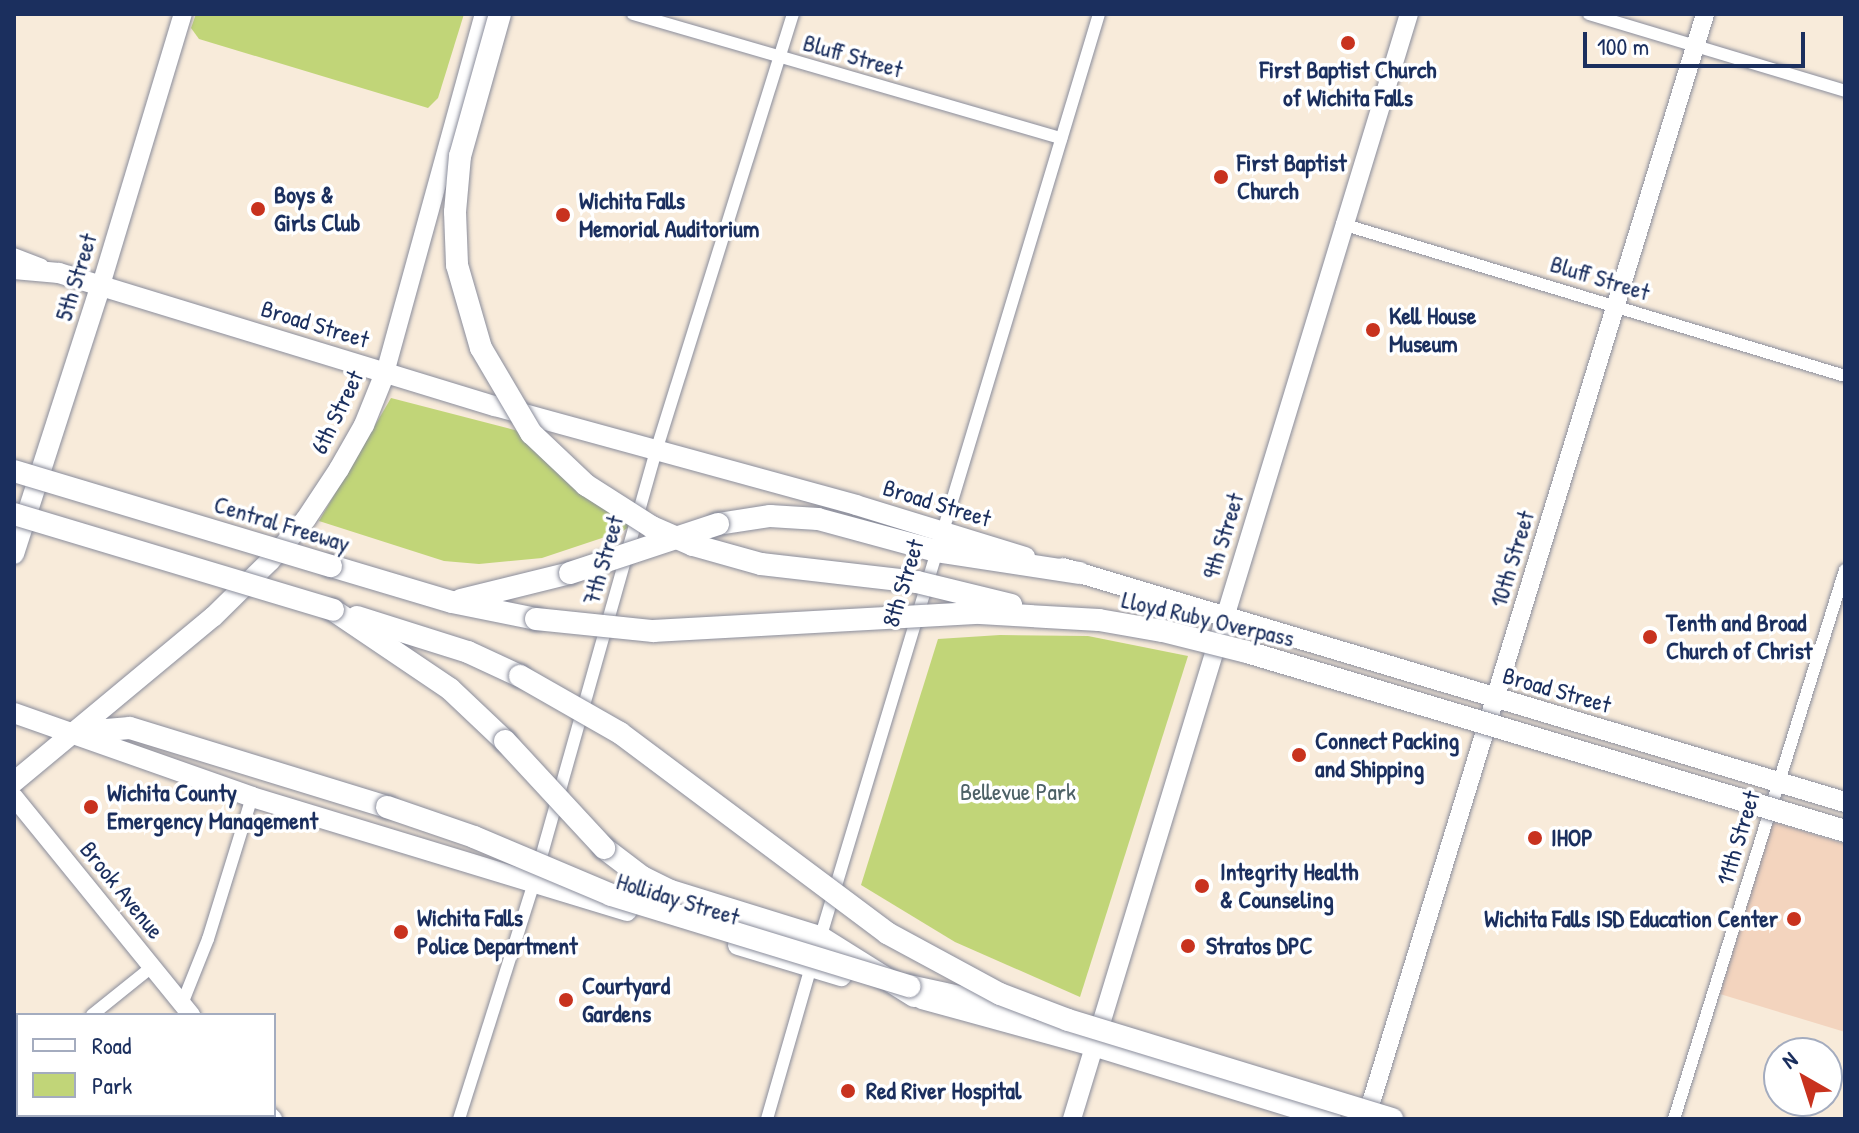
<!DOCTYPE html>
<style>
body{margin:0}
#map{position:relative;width:1859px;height:1133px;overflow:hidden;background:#f8ebda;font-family:"Patrick Hand",sans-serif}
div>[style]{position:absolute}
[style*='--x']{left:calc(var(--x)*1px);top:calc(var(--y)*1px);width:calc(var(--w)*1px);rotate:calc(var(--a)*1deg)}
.built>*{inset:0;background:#f3d4be}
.green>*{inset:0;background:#c1d578}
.roads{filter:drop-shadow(0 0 2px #8a8d9c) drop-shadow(0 0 2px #8a8d9c)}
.street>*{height:12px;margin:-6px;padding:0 6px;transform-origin:6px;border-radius:6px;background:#fff}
.secondary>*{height:18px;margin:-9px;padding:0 9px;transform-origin:9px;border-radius:9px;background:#fff}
.primary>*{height:20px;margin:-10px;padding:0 10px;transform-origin:10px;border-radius:10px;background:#fff}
.highway>*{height:22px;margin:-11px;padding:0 11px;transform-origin:11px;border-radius:11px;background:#fff}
.bridges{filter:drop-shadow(0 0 2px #8a8d9c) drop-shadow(0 0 2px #8a8d9c)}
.highway-bridge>*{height:22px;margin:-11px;padding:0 11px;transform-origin:11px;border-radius:11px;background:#fff}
.dots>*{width:22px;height:22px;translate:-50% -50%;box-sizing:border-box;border:4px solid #fff;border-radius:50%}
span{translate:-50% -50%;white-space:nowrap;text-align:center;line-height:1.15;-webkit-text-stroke:7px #fff;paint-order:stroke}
.street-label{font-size:24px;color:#1b2f5e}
.poi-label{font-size:24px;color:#1b2f5e;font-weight:700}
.left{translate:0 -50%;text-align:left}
.right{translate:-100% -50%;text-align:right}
.park-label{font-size:24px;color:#4d6166}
.frame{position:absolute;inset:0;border:16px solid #1b2f5e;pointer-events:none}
.legend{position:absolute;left:16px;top:1013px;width:260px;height:104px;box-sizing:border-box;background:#fff;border:2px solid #a4acbf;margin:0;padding:10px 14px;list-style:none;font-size:24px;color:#1b2f5e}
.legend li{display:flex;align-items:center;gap:16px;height:40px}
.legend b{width:40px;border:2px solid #a4acbf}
.north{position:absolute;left:1763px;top:1037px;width:80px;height:80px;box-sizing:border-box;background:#fff;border:2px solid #a4acbf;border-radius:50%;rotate:321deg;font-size:22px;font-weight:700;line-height:32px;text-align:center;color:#1b2f5e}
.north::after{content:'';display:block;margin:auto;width:28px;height:36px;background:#c8321e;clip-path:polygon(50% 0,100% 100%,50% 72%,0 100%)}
.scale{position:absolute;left:1583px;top:32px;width:222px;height:36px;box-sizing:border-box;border:4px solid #1b2f5e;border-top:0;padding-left:10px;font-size:24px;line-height:28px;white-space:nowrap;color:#1b2f5e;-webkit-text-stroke:6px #fff;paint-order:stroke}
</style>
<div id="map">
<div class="built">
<i style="clip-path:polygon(1773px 822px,1845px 844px,1845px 1032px,1720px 994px)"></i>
</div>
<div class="green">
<i style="clip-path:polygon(196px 14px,464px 14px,438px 98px,428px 108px,199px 39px,191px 28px)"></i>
<i style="clip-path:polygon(391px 398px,526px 433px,630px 526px,623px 531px,542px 558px,479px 564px,444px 561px,319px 521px)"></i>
<i style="clip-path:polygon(1000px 635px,1088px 636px,1188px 656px,1080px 997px,955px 942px,861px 885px,938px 639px)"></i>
</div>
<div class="roads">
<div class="street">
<i style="--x:633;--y:14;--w:446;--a:16.2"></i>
<i style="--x:1589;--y:14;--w:267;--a:16.7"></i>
<i style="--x:1342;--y:224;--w:525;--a:16.81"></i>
<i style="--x:14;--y:254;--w:30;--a:21"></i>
<i style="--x:819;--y:942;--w:969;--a:-73.21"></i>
<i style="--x:182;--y:1004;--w:70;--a:-68.2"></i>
<i style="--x:208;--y:939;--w:149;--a:-72.8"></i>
<i style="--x:92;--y:1015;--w:78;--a:-38.8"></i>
<i style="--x:14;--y:1077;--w:5;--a:-37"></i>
<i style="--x:459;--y:1119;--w:249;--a:-72.4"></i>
<i style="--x:534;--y:882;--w:448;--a:-74.2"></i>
<i style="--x:656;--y:451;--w:458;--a:-72.6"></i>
<i style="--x:767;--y:1119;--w:162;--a:-73.9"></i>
<i style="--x:1674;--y:1119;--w:575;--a:-72.7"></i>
</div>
<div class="secondary">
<i style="--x:101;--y:285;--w:283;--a:-73.2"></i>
<i style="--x:385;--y:373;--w:372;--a:-74.6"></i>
<i style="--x:14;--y:797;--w:281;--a:50.9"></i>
<i style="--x:269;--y:1115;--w:6;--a:45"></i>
<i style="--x:1072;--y:1119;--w:1155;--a:-73.04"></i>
<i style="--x:1366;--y:1119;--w:1156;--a:-72.94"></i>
</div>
<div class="primary">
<i style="--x:14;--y:269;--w:45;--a:5.1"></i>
<i style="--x:59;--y:273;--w:456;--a:17"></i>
<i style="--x:495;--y:406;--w:374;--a:15.3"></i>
<i style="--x:856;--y:505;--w:177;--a:17.1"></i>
<i style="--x:14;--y:554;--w:283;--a:-72.1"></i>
<i style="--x:1063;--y:568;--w:816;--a:16.66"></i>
<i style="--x:14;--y:713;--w:252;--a:19.4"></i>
<i style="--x:252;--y:797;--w:392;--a:16.9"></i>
<i style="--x:14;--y:782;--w:259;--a:-39.7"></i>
<i style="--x:213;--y:617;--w:80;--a:-44.5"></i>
<i style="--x:270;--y:561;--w:55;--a:-49.4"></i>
<i style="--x:306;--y:519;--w:60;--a:-56.6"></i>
<i style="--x:339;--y:469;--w:51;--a:-60.4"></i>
<i style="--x:364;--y:425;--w:56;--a:-68"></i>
<i style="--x:738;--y:945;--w:108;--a:16.8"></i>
<i style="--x:922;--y:999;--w:177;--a:15.4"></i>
<i style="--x:1093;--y:1046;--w:249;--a:17.1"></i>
</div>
<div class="highway">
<i style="--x:718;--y:524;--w:53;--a:-8.7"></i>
<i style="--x:770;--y:516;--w:48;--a:3.6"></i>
<i style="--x:818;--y:519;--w:122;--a:15.2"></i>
<i style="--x:936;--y:551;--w:145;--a:8.7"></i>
<i style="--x:331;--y:566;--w:126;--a:16.6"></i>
<i style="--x:452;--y:602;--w:86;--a:11.4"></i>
<i style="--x:461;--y:600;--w:112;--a:-13.9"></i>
<i style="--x:333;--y:610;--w:141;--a:34"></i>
<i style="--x:450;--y:689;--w:76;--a:43.4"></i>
<i style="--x:357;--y:617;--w:116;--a:17.5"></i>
<i style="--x:468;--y:652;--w:57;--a:24.8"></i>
<i style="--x:71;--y:733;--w:59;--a:-4.8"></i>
<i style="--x:130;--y:728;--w:269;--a:17.1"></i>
<i style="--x:604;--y:848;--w:48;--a:37.3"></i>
<i style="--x:642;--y:877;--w:32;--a:26"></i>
<i style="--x:671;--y:891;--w:156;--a:17.2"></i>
<i style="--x:820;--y:937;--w:111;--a:32.1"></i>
<i style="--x:909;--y:986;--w:119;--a:12.2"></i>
</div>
</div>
<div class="bridges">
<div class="highway-bridge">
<i style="--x:500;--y:14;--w:148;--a:105.7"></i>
<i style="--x:460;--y:156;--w:56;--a:95.1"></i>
<i style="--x:455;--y:212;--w:53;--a:87.8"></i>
<i style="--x:457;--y:265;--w:86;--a:73.9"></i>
<i style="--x:481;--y:348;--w:99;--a:59.5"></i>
<i style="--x:531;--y:433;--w:76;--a:43.4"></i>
<i style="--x:586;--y:485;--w:78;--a:32.5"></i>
<i style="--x:652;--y:527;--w:45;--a:23.7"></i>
<i style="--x:693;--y:545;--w:71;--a:15.6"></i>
<i style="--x:761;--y:564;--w:157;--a:6.6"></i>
<i style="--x:917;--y:582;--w:97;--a:13.7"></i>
<i style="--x:14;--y:471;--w:331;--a:16.7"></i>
<i style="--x:14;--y:514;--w:333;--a:16.7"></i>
<i style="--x:570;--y:573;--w:156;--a:-18.3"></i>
<i style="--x:536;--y:619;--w:118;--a:5.9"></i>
<i style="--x:653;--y:631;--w:327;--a:-3.2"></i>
<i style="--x:980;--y:613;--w:119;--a:3.4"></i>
<i style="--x:1099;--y:620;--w:65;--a:9.8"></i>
<i style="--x:1163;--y:631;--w:87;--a:14"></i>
<i style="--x:1247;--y:652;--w:624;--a:16.66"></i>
<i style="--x:520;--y:676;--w:115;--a:29.7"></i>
<i style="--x:620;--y:733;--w:334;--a:36.8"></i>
<i style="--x:887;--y:933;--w:128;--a:28.4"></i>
<i style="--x:1000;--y:994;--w:73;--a:20.9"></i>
<i style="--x:1068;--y:1020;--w:339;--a:17"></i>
<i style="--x:505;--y:741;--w:146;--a:47.2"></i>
<i style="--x:387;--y:807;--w:92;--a:19"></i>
<i style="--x:474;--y:837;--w:149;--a:22.9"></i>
<i style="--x:611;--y:895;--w:312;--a:17"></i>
</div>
</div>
<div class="dots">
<i style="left:1348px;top:43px;background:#c8321e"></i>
<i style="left:1221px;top:177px;background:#c8321e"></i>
<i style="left:258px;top:209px;background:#c8321e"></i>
<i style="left:563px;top:215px;background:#c8321e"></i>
<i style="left:1373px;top:330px;background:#c8321e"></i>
<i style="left:1650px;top:637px;background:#c8321e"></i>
<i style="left:1299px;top:755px;background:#c8321e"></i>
<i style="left:91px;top:807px;background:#c8321e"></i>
<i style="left:1535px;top:838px;background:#c8321e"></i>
<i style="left:1202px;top:886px;background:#c8321e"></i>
<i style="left:1794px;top:919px;background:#c8321e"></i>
<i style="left:401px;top:932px;background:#c8321e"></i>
<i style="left:1188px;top:946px;background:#c8321e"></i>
<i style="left:566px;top:1000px;background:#c8321e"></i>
<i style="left:848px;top:1091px;background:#c8321e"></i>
</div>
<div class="street-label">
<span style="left:853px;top:56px;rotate:16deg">Bluff Street</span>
<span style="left:76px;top:277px;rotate:-73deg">5th Street</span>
<span style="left:1600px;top:278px;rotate:17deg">Bluff Street</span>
<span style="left:315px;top:324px;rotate:17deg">Broad Street</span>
<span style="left:337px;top:412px;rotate:-64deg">6th Street</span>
<span style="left:937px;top:503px;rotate:17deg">Broad Street</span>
<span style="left:282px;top:524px;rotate:17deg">Central Freeway</span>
<span style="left:1223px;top:536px;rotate:-73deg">9th Street</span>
<span style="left:1512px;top:559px;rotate:-73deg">10th Street</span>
<span style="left:603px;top:560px;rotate:-74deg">7th Street</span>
<span style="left:903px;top:583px;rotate:-73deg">8th Street</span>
<span style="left:1208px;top:619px;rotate:13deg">Lloyd Ruby Overpass</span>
<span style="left:1557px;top:690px;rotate:16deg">Broad Street</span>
<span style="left:1738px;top:838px;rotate:-73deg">11th Street</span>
<span style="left:122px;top:890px;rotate:51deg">Brook Avenue</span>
<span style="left:678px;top:899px;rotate:17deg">Holliday Street</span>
</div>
<div class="poi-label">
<span style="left:1348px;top:84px">First Baptist Church<br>of Wichita Falls</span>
<span class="left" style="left:1237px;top:177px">First Baptist<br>Church</span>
<span class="left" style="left:274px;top:209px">Boys &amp;<br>Girls Club</span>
<span class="left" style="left:579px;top:215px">Wichita Falls<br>Memorial Auditorium</span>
<span class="left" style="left:1389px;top:330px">Kell House<br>Museum</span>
<span class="left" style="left:1666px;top:637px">Tenth and Broad<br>Church of Christ</span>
<span class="left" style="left:1315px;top:755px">Connect Packing<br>and Shipping</span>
<span class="left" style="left:107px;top:807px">Wichita County<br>Emergency Management</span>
<span class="left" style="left:1551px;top:838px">IHOP</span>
<span class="left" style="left:1220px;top:886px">Integrity Health<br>&amp; Counseling</span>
<span class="left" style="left:417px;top:932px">Wichita Falls<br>Police Department</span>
<span class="right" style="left:1778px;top:919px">Wichita Falls ISD Education Center</span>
<span class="left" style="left:1206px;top:946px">Stratos DPC</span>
<span class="left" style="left:582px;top:1000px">Courtyard<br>Gardens</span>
<span class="left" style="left:866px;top:1091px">Red River Hospital</span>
</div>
<div class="park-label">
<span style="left:1018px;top:792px">Bellevue Park</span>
</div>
<div class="frame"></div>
<ul class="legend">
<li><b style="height:10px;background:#fff"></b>Road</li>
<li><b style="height:22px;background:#c1d578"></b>Park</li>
</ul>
<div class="north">N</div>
<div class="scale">100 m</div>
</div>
